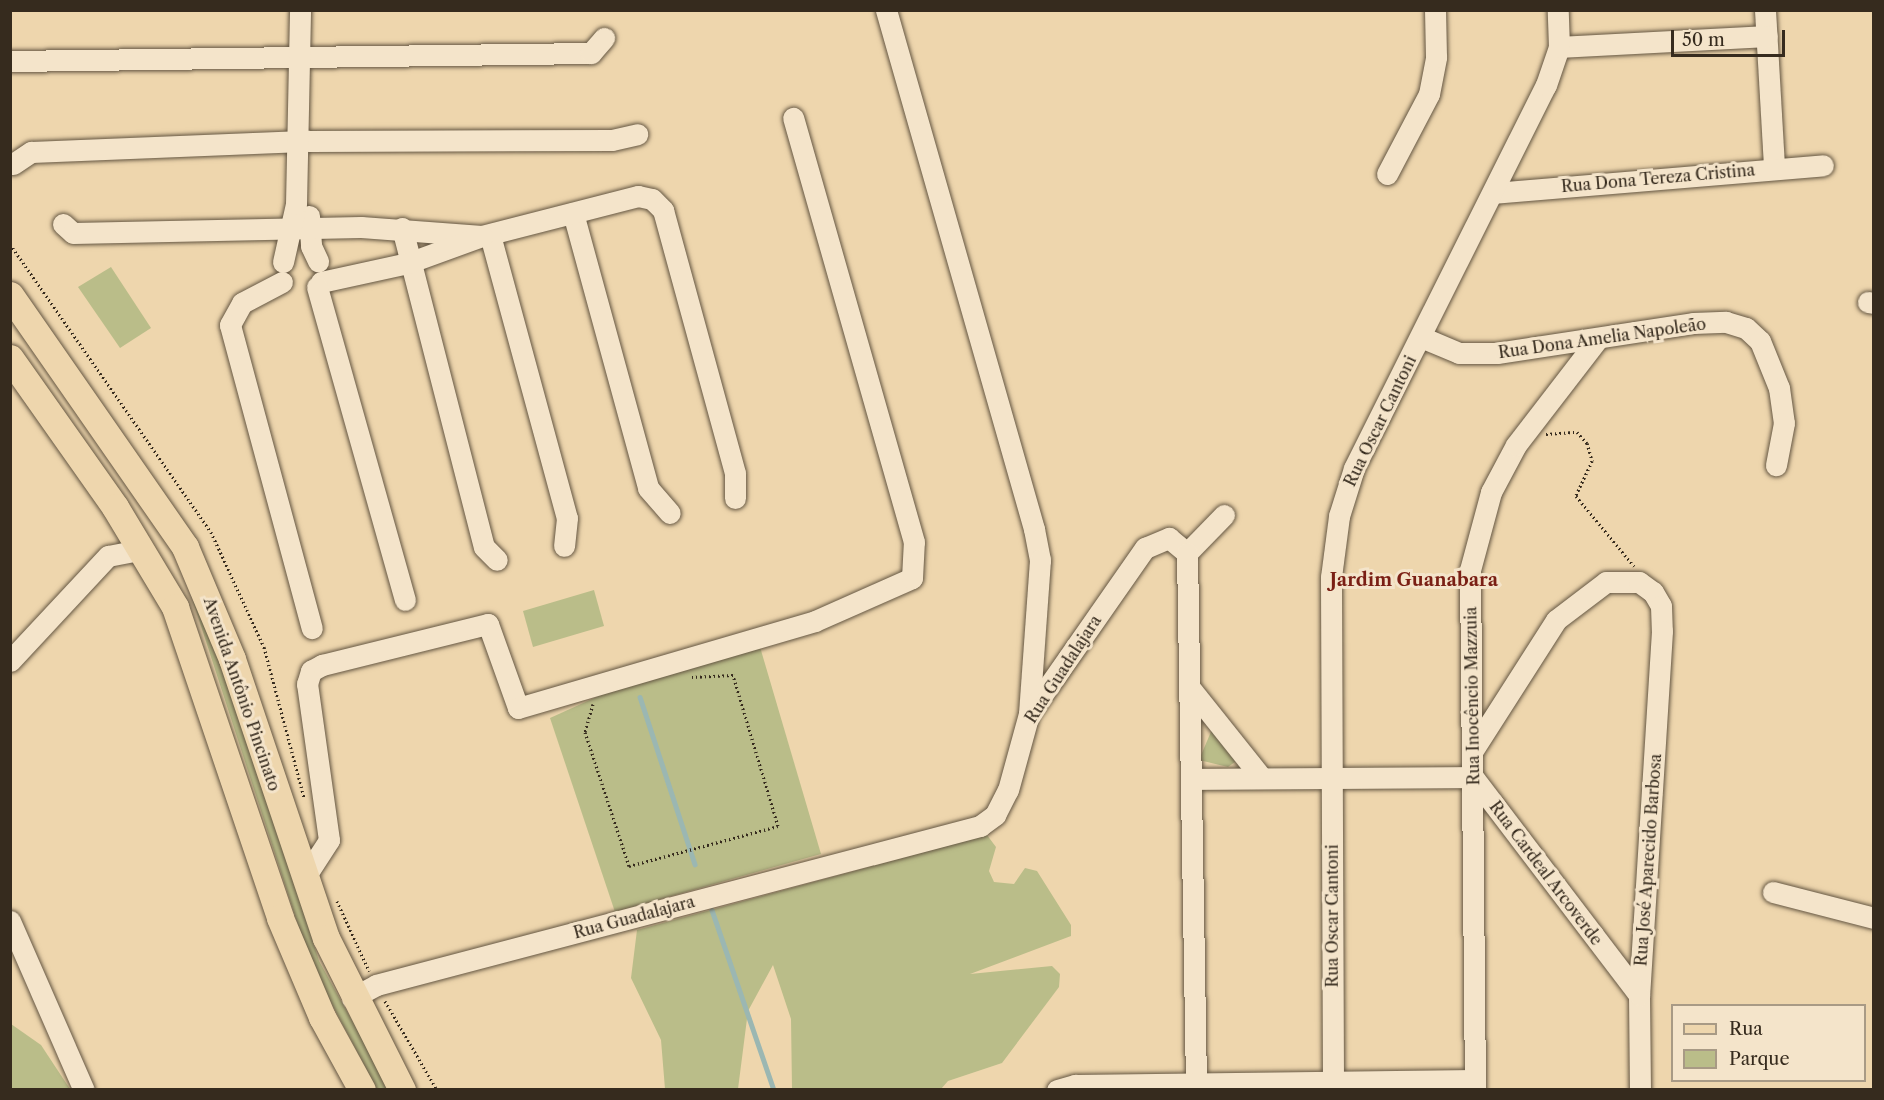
<!DOCTYPE html>
<meta charset="utf-8">
<style>
body{margin:0}
#map{position:relative;width:1884px;height:1100px;overflow:hidden;background:#eed6ad;font-family:"Libre Caslon Text",serif}
div>[style]{position:absolute}
[style*='--x']{left:calc(var(--x)*1px);top:calc(var(--y)*1px);width:calc(var(--w)*1px);rotate:calc(var(--a)*1deg)}
.green>*{inset:0;background:#babd89}
.stream>*{height:4.5px;margin:-2.25px;padding:0 2.25px;transform-origin:2.25px;border-radius:2.25px;background:#9bb7b2}
.path>*{height:3px;margin-top:-1.5px;transform-origin:0;background:repeating-linear-gradient(90deg,#362b1e 0 1.5px,transparent 0 4.5px)}
.roads{filter:drop-shadow(0 0 2px #645642) drop-shadow(0 0 2px #645642)}
.minor>*{height:21px;margin:-10.5px;padding:0 10.5px;transform-origin:10.5px;border-radius:10.5px;background:#f4e4ca}
.major>*{height:27px;margin:-13.5px;padding:0 13.5px;transform-origin:13.5px;border-radius:13.5px;background:#eed6ad}
span{translate:-50% -50%;white-space:nowrap;text-align:center;line-height:1.15;-webkit-text-stroke:6px #f4e4ca;paint-order:stroke}
.street-label{font-size:16px;color:#362b1e}
.neighbourhood-label{font-size:18px;color:#7a1f14;font-weight:700}
.frame{position:absolute;inset:0;border:12px solid #362b1e;pointer-events:none}
.legend{position:absolute;left:1671px;top:1004px;width:195px;height:78px;box-sizing:border-box;background:#f4e4ca;border:2px solid #a89a85;margin:0;padding:8px 10px;list-style:none;font-size:18px;color:#362b1e}
.legend li{display:flex;align-items:center;gap:12px;height:30px}
.legend b{width:30px;border:2px solid #a89a85}
.scale{position:absolute;left:1671px;top:30px;width:114px;height:27px;box-sizing:border-box;border:3px solid #362b1e;border-top:0;padding-left:8px;font-size:18px;line-height:21px;white-space:nowrap;color:#362b1e;-webkit-text-stroke:4px #f4e4ca;paint-order:stroke}
</style>
<div id="map">
<div class="green">
<i style="clip-path:polygon(111px 267px,151px 328px,120px 348px,78px 287px)"></i>
<i style="clip-path:polygon(189px 589px,208px 606px,319px 961px,390px 1089px,377px 1089px,311px 965px)"></i>
<i style="clip-path:polygon(594px 590px,604px 626px,533px 647px,523px 611px)"></i>
<i style="clip-path:polygon(760px 647px,821px 854px,615px 912px,550px 718px,612px 690px)"></i>
<i style="clip-path:polygon(1213px 727px,1239px 759px,1228px 767px,1199px 760px)"></i>
<i style="clip-path:polygon(987px 835px,996px 847px,989px 871px,994px 882px,1014px 884px,1025px 868px,1037px 871px,1071px 925px,1071px 936px,970px 974px,1052px 966px,1060px 974px,1059px 987px,1002px 1063px,948px 1081px,941px 1089px,792px 1089px,791px 1019px,773px 965px,748px 1011px,738px 1089px,665px 1089px,661px 1040px,631px 978px,637px 930px)"></i>
<i style="clip-path:polygon(11px 1024px,41px 1045px,70px 1089px,11px 1089px)"></i>
</div>
<div class="stream">
<i style="--x:640;--y:697;--w:176;--a:71.8"></i>
<i style="--x:712;--y:910;--w:190;--a:71"></i>
</div>
<div class="path">
<i style="--x:10;--y:244;--w:351;--a:55.1"></i>
<i style="--x:211;--y:532;--w:127;--a:65.3"></i>
<i style="--x:264;--y:647;--w:155;--a:75.1"></i>
<i style="--x:1546;--y:434;--w:31;--a:-4"></i>
<i style="--x:1577;--y:432;--w:15;--a:48"></i>
<i style="--x:1587;--y:443;--w:19;--a:74"></i>
<i style="--x:1592;--y:461;--w:38;--a:115"></i>
<i style="--x:1576;--y:496;--w:91;--a:50.4"></i>
<i style="--x:593;--y:704;--w:29;--a:106"></i>
<i style="--x:585;--y:732;--w:141;--a:71.8"></i>
<i style="--x:629;--y:866;--w:154;--a:-15"></i>
<i style="--x:778;--y:826;--w:158;--a:-106.6"></i>
<i style="--x:733;--y:675;--w:41;--a:177.2"></i>
<i style="--x:337;--y:901;--w:77;--a:65.4"></i>
<i style="--x:385;--y:1001;--w:103;--a:59.7"></i>
</div>
<div class="roads">
<div class="minor">
<i style="--x:886;--y:10;--w:540;--a:74.08"></i>
<i style="--x:1034;--y:529;--w:32;--a:79"></i>
<i style="--x:1040;--y:560;--w:154;--a:94.1"></i>
<i style="--x:1765;--y:10;--w:157;--a:86.7"></i>
<i style="--x:1559;--y:47;--w:208;--a:-3"></i>
<i style="--x:10;--y:61;--w:581;--a:-0.79"></i>
<i style="--x:591;--y:53;--w:20;--a:-49"></i>
<i style="--x:13;--y:164;--w:22;--a:-34"></i>
<i style="--x:31;--y:152;--w:278;--a:-2.3"></i>
<i style="--x:309;--y:141;--w:303;--a:-0.2"></i>
<i style="--x:612;--y:140;--w:26;--a:-13"></i>
<i style="--x:1387;--y:174;--w:90;--a:-62.3"></i>
<i style="--x:1429;--y:94;--w:38;--a:-79"></i>
<i style="--x:1436;--y:57;--w:47;--a:-91.2"></i>
<i style="--x:1493;--y:193;--w:331;--a:-4.8"></i>
<i style="--x:573;--y:213;--w:285;--a:74.7"></i>
<i style="--x:648;--y:488;--w:33;--a:49"></i>
<i style="--x:309;--y:216;--w:30;--a:86"></i>
<i style="--x:311;--y:246;--w:17;--a:65"></i>
<i style="--x:63;--y:224;--w:13;--a:42"></i>
<i style="--x:73;--y:233;--w:288;--a:-1.2"></i>
<i style="--x:361;--y:227;--w:121;--a:4.3"></i>
<i style="--x:482;--y:236;--w:161;--a:-14.4"></i>
<i style="--x:638;--y:196;--w:14;--a:12"></i>
<i style="--x:652;--y:199;--w:16;--a:45"></i>
<i style="--x:663;--y:210;--w:273;--a:74.7"></i>
<i style="--x:735;--y:473;--w:25;--a:90"></i>
<i style="--x:402;--y:228;--w:329;--a:75.6"></i>
<i style="--x:484;--y:547;--w:18;--a:45"></i>
<i style="--x:490;--y:235;--w:293;--a:74.8"></i>
<i style="--x:567;--y:518;--w:28;--a:96"></i>
<i style="--x:283;--y:262;--w:59;--a:-77.4"></i>
<i style="--x:296;--y:204;--w:194;--a:-88.8"></i>
<i style="--x:282;--y:282;--w:45;--a:152.3"></i>
<i style="--x:242;--y:303;--w:25;--a:119"></i>
<i style="--x:230;--y:325;--w:314;--a:74.9"></i>
<i style="--x:321;--y:282;--w:89;--a:-12.3"></i>
<i style="--x:408;--y:263;--w:79;--a:-20"></i>
<i style="--x:317;--y:287;--w:325;--a:74.3"></i>
<i style="--x:1868;--y:302;--w:6;--a:9"></i>
<i style="--x:1421;--y:337;--w:41;--a:22.8"></i>
<i style="--x:1459;--y:353;--w:38;--a:0"></i>
<i style="--x:1497;--y:353;--w:198;--a:-8.7"></i>
<i style="--x:1693;--y:323;--w:33;--a:-2"></i>
<i style="--x:1726;--y:322;--w:21;--a:17"></i>
<i style="--x:1746;--y:328;--w:19;--a:43"></i>
<i style="--x:1760;--y:341;--w:51;--a:68"></i>
<i style="--x:1779;--y:388;--w:35;--a:82"></i>
<i style="--x:1784;--y:423;--w:43;--a:100.8"></i>
<i style="--x:1187;--y:553;--w:53;--a:-45.8"></i>
<i style="--x:10;--y:661;--w:144;--a:-47"></i>
<i style="--x:108;--y:556;--w:33;--a:-11"></i>
<i style="--x:1190;--y:688;--w:114;--a:51.4"></i>
<i style="--x:1473;--y:750;--w:154;--a:-57.4"></i>
<i style="--x:1556;--y:620;--w:63;--a:-37.2"></i>
<i style="--x:1606;--y:582;--w:33;--a:0"></i>
<i style="--x:1639;--y:582;--w:17;--a:36"></i>
<i style="--x:1653;--y:592;--w:16;--a:60"></i>
<i style="--x:1661;--y:606;--w:25;--a:88"></i>
<i style="--x:1662;--y:631;--w:365;--a:93.6"></i>
<i style="--x:1639;--y:995;--w:95;--a:89.4"></i>
<i style="--x:1191;--y:779;--w:282;--a:-0.4"></i>
<i style="--x:1473;--y:777;--w:274;--a:52.7"></i>
<i style="--x:305;--y:877;--w:44;--a:-57"></i>
<i style="--x:329;--y:840;--w:158;--a:-98"></i>
<i style="--x:307;--y:684;--w:14;--a:-73"></i>
<i style="--x:311;--y:671;--w:13;--a:-29"></i>
<i style="--x:322;--y:665;--w:171;--a:-13.9"></i>
<i style="--x:488;--y:624;--w:89;--a:70.3"></i>
<i style="--x:518;--y:708;--w:309;--a:-16.3"></i>
<i style="--x:815;--y:621;--w:106;--a:-23.9"></i>
<i style="--x:912;--y:578;--w:36;--a:-87"></i>
<i style="--x:914;--y:542;--w:441;--a:-105.9"></i>
<i style="--x:1773;--y:892;--w:104;--a:14.4"></i>
<i style="--x:10;--y:921;--w:184;--a:66.4"></i>
<i style="--x:352;--y:998;--w:27;--a:-28"></i>
<i style="--x:376;--y:985;--w:625;--a:-14.75"></i>
<i style="--x:980;--y:826;--w:19;--a:-36"></i>
<i style="--x:995;--y:815;--w:28;--a:-63"></i>
<i style="--x:1008;--y:790;--w:79;--a:-74.6"></i>
<i style="--x:1029;--y:714;--w:203;--a:-55.1"></i>
<i style="--x:1145;--y:548;--w:26;--a:-23"></i>
<i style="--x:1169;--y:538;--w:23;--a:40"></i>
<i style="--x:1187;--y:553;--w:529;--a:89.03"></i>
<i style="--x:1333;--y:1080;--w:503;--a:-90.23"></i>
<i style="--x:1331;--y:577;--w:62;--a:-82.5"></i>
<i style="--x:1339;--y:516;--w:50;--a:-72.6"></i>
<i style="--x:1354;--y:468;--w:428;--a:-63.4"></i>
<i style="--x:1546;--y:85;--w:40;--a:-71.1"></i>
<i style="--x:1559;--y:47;--w:37;--a:-92"></i>
<i style="--x:1057;--y:1090;--w:19;--a:-16"></i>
<i style="--x:1075;--y:1085;--w:400;--a:-0.7"></i>
<i style="--x:1475;--y:1090;--w:520;--a:-90.55"></i>
<i style="--x:1470;--y:570;--w:81;--a:-74.9"></i>
<i style="--x:1491;--y:492;--w:53;--a:-62"></i>
<i style="--x:1516;--y:445;--w:133;--a:-52.4"></i>
</div>
<div class="major">
<i style="--x:10;--y:295;--w:307;--a:55.2"></i>
<i style="--x:185;--y:547;--w:121;--a:67.2"></i>
<i style="--x:232;--y:659;--w:294;--a:71.4"></i>
<i style="--x:326;--y:938;--w:170;--a:63.4"></i>
<i style="--x:10;--y:358;--w:182;--a:54.8"></i>
<i style="--x:115;--y:507;--w:117;--a:59"></i>
<i style="--x:175;--y:607;--w:328;--a:71.3"></i>
<i style="--x:280;--y:918;--w:108;--a:67"></i>
<i style="--x:322;--y:1017;--w:83;--a:61.3"></i>
</div>
</div>
<div class="street-label">
<span style="left:1658px;top:178px;rotate:-5deg">Rua Dona Tereza Cristina</span>
<span style="left:1602px;top:338px;rotate:-8deg">Rua Dona Amelia Napoleão</span>
<span style="left:1380px;top:421px;rotate:-64deg">Rua Oscar Cantoni</span>
<span style="left:1063px;top:669px;rotate:-57deg">Rua Guadalajara</span>
<span style="left:242px;top:694px;rotate:71deg">Avenida Antônio Pincinato</span>
<span style="left:1472px;top:696px;rotate:-91deg">Rua Inocêncio Mazzuia</span>
<span style="left:1648px;top:860px;rotate:-86deg">Rua José Aparecido Barbosa</span>
<span style="left:1546px;top:873px;rotate:53deg">Rua Cardeal Arcoverde</span>
<span style="left:1332px;top:916px;rotate:-90deg">Rua Oscar Cantoni</span>
<span style="left:634px;top:917px;rotate:-15deg">Rua Guadalajara</span>
</div>
<div class="neighbourhood-label">
<span style="left:1414px;top:580px">Jardim Guanabara</span>
</div>
<div class="frame"></div>
<ul class="legend">
<li><b style="height:8px;background:#eed6ad"></b>Rua</li>
<li><b style="height:16px;background:#babd89"></b>Parque</li>
</ul>
<div class="scale">50 m</div>
</div>
